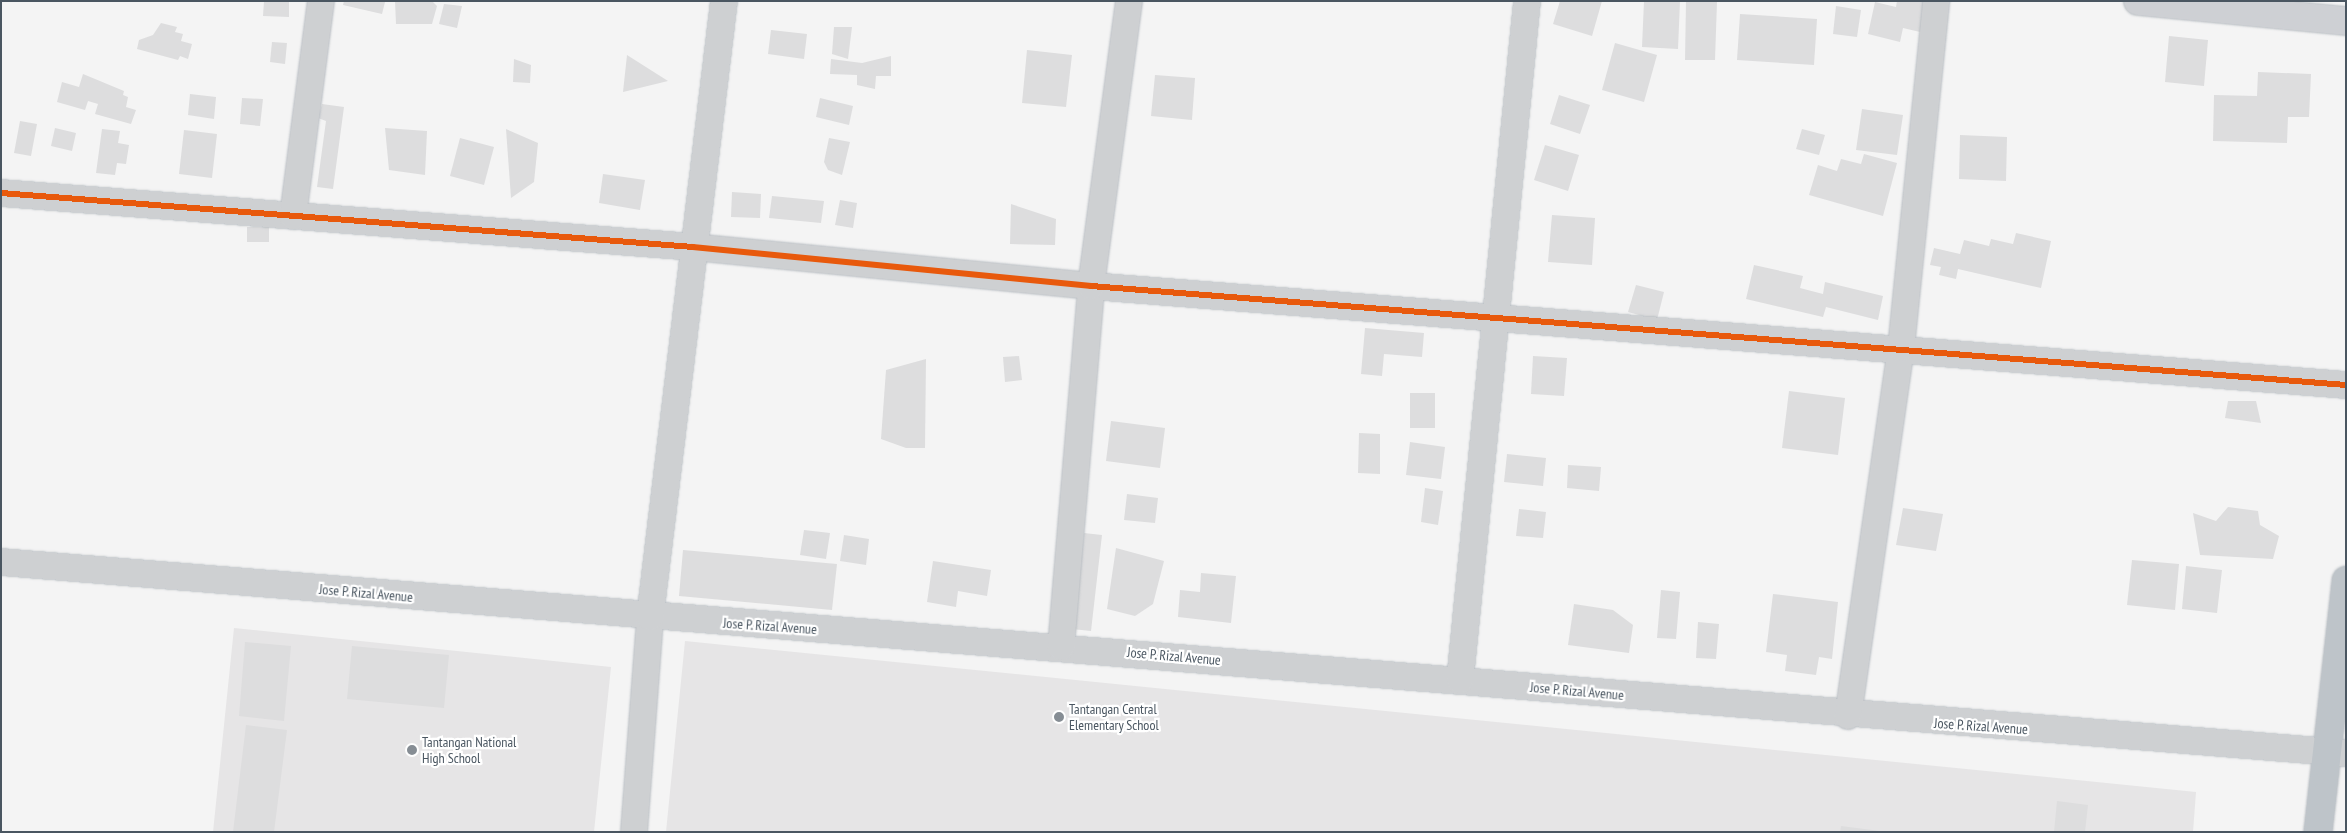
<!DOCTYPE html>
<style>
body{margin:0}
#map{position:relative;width:2347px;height:833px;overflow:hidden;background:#f4f4f4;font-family:"PT Sans Narrow",sans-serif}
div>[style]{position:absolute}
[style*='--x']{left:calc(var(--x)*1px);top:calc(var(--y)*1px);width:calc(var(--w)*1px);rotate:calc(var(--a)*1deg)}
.education>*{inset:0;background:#e6e5e6}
.building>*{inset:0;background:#ddddde}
.roads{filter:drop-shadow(0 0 1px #b9bec3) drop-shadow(0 0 1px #b9bec3)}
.street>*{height:26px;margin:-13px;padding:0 13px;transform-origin:13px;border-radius:13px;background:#ced0d2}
.secondary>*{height:28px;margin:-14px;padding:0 14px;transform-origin:14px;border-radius:14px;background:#ced0d4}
.highway>*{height:28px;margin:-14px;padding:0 14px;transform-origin:14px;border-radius:14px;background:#bec4c9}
.cycleway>*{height:6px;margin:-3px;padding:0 3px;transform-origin:3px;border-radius:3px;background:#e8590c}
.dots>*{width:14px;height:14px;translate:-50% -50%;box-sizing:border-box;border:2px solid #fff;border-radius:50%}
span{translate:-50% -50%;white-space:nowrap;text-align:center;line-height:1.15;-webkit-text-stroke:4.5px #fff;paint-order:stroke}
.street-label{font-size:14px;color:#4a5661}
.poi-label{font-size:14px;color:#4a5661}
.left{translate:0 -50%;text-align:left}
.frame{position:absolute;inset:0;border:2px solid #4a5661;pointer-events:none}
</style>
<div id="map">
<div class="education">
<i style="clip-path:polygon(234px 628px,611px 667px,594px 832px,213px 832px)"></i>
<i style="clip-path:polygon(685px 641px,2196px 792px,2193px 832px,666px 832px)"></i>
</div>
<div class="building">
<i style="clip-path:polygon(264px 1px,289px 1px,289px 17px,263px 16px)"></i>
<i style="clip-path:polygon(344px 1px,383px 1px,385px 2px,382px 14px,343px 5px)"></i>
<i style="clip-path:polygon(395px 1px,432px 1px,437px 6px,432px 24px,396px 24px)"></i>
<i style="clip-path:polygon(1560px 1px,1602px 1px,1592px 36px,1553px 24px)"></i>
<i style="clip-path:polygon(1644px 1px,1680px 1px,1678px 49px,1642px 47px)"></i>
<i style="clip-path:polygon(1686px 1px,1717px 2px,1715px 60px,1685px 60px)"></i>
<i style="clip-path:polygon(1897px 1px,1927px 1px,1920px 32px,1903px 28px,1900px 42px,1868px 34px,1875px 2px,1896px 7px)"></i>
<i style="clip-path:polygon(444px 4px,462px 6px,457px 28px,439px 24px)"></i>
<i style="clip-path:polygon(1836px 6px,1861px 10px,1857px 37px,1833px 34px)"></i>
<i style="clip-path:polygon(1740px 14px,1817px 19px,1814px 65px,1737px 60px)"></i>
<i style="clip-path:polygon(161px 23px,177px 27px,175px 32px,183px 34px,181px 41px,192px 44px,188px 59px,180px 56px,178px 60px,137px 49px,139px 40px,153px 35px)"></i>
<i style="clip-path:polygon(834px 27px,852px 27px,848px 59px,832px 54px)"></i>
<i style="clip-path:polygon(771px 30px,807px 34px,804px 59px,768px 54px)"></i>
<i style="clip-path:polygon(2169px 36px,2208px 40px,2204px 86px,2165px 82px)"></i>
<i style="clip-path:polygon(272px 42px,287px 43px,285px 64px,270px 62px)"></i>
<i style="clip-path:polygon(1615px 43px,1657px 55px,1644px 102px,1602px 90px)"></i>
<i style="clip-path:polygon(1027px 50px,1072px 55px,1066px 107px,1022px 103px)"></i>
<i style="clip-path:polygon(627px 55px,668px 81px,623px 92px)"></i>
<i style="clip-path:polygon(891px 56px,891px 76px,876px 76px,875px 89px,857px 85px,857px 75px,830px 74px,831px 59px,862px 63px)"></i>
<i style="clip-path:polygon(514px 59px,531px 65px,530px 83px,513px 82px)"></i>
<i style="clip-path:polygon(2258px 72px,2311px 74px,2309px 117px,2288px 117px,2287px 143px,2213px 141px,2214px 95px,2257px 96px)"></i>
<i style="clip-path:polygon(83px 74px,124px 91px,123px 95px,128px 97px,126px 107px,136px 110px,131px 124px,95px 114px,98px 104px,88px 101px,85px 110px,57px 102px,62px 82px,79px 87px)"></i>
<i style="clip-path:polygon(1155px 75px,1195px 78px,1192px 120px,1151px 116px)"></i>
<i style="clip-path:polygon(190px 94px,216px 97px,214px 119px,188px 115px)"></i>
<i style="clip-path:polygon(1559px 95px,1590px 105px,1580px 134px,1550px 124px)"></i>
<i style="clip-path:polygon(242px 98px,263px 99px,260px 126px,240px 124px)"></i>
<i style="clip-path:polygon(820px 98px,853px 106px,849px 125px,816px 117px)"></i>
<i style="clip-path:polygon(322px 104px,344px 107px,333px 189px,317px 187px,326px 121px,318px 118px)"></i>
<i style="clip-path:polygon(1862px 109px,1903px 115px,1897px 155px,1856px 150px)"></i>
<i style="clip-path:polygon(20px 121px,37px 124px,31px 156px,14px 153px)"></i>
<i style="clip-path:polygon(55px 128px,76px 133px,72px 151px,51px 146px)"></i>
<i style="clip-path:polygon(385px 128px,427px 131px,425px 175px,389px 170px)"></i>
<i style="clip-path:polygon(102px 129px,120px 131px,118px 143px,129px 145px,126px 164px,117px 163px,115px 175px,96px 173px)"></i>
<i style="clip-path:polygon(506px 129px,538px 143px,534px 182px,511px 198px)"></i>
<i style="clip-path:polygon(1802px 129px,1825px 135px,1819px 155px,1796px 149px)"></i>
<i style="clip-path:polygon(184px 130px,217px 134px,212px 178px,179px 174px)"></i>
<i style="clip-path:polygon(1960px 135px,2007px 137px,2006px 181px,1959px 179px)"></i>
<i style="clip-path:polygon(460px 138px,494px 147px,484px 185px,450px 176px)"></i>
<i style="clip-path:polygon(829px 138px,850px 142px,842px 175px,828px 170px,824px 162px)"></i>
<i style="clip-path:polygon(1545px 145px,1579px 155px,1568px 191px,1534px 180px)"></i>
<i style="clip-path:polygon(1864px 154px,1897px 163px,1883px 216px,1809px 195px,1818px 165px,1837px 171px,1841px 159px,1861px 164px)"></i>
<i style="clip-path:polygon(603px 174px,645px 180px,640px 210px,599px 203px)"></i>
<i style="clip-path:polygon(732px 192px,761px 194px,760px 218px,731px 217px)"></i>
<i style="clip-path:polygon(772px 196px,824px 201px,821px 223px,769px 218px)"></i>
<i style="clip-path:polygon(840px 200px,857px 203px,853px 228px,835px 225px)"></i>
<i style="clip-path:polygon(1011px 204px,1056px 219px,1055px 245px,1010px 244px)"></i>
<i style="clip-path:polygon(1552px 215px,1595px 218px,1592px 265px,1548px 262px)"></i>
<i style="clip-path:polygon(247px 227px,269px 227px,269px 242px,247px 242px)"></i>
<i style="clip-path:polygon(2016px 233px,2051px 241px,2041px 288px,1958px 269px,1956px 279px,1939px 275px,1941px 267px,1930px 265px,1934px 248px,1960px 254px,1964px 240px,1989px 246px,1991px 239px,2013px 244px)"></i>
<i style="clip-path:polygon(1754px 265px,1803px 276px,1800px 288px,1823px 294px,1825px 282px,1883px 296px,1878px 320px,1826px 307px,1823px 317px,1746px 299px)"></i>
<i style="clip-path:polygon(1636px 285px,1664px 292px,1657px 320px,1628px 312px)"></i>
<i style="clip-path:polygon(1365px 328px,1424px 333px,1422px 357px,1384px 354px,1382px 376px,1361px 374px)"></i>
<i style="clip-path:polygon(1019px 356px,1022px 380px,1005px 382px,1003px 357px)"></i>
<i style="clip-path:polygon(1533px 356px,1567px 358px,1564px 396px,1531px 394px)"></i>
<i style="clip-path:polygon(926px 359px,925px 448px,906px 448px,881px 439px,886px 370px)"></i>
<i style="clip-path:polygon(1789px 391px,1845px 398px,1838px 455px,1782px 448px)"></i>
<i style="clip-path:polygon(1410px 393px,1435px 393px,1435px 428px,1410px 428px)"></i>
<i style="clip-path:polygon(2228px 401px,2256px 401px,2261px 423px,2225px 418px)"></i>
<i style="clip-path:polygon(1111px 421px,1165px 428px,1160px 468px,1106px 461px)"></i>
<i style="clip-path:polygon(1359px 433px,1380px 434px,1380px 474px,1358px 473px)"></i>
<i style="clip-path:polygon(1410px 442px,1445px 447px,1441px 479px,1406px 475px)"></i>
<i style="clip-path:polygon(1507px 454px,1546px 458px,1543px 486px,1504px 482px)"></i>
<i style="clip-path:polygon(1568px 465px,1601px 467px,1599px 491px,1567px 488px)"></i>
<i style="clip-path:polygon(1425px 488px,1443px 491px,1438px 525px,1421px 522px)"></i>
<i style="clip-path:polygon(1127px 494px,1158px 498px,1155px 523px,1124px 520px)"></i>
<i style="clip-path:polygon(2228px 507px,2258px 511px,2260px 525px,2279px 536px,2273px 559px,2200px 555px,2193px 513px,2216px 521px)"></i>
<i style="clip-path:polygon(1903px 508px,1943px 514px,1936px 551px,1896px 545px)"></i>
<i style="clip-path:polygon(1519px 509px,1546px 512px,1543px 538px,1516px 536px)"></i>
<i style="clip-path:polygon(804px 530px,830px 533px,826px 559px,800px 555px)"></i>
<i style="clip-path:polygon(1084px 533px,1102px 535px,1091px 631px,1072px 629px)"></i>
<i style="clip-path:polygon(844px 535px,869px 539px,866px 565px,840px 561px)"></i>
<i style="clip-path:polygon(1116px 548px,1164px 561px,1153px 604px,1135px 616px,1107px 609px)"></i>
<i style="clip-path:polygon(683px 550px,837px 564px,832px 610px,679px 596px)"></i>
<i style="clip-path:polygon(2132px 560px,2179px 564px,2175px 610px,2127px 605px)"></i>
<i style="clip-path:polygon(933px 561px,991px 570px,987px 596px,958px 591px,956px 607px,927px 602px)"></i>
<i style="clip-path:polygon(2186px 566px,2222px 570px,2217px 613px,2182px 609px)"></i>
<i style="clip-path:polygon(1201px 573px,1236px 576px,1231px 623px,1178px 617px,1180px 590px,1200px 592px)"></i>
<i style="clip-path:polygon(1661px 590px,1680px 592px,1676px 639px,1657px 638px)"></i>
<i style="clip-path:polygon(1773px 594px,1838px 602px,1832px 659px,1819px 657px,1816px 675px,1785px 671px,1787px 655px,1766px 652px)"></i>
<i style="clip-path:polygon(1574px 604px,1613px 610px,1633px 625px,1629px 653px,1568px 645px)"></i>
<i style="clip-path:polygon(1698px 622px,1719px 624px,1716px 659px,1696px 658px)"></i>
<i style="clip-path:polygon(245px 642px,291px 646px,284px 721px,239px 716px)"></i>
<i style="clip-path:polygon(352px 646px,449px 655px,444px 708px,347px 699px)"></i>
<i style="clip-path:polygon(246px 725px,287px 730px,274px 832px,233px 832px)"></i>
<i style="clip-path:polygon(2057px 801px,2088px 805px,2085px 832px,2054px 832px)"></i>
<i style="clip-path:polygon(1841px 826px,1880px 831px,1880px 832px,1840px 832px)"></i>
</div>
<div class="roads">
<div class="street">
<i style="--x:1;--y:193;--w:694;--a:4.46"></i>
<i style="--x:693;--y:247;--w:400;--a:5.6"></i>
<i style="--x:1091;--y:286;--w:1259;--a:4.51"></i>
<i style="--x:293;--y:216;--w:217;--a:-82.6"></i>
<i style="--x:1;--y:562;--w:2353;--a:4.66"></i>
<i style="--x:1061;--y:647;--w:362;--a:-85.2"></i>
<i style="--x:1091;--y:286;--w:288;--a:-82.4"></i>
<i style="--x:1460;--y:680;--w:682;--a:-84.36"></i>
<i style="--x:1848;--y:716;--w:372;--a:-81.8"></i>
<i style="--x:1901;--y:348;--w:349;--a:-84.2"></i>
<i style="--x:634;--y:832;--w:216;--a:-85.7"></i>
<i style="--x:650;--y:617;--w:620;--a:-83.15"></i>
</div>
<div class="secondary">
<i style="--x:2138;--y:1;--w:209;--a:5.5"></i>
</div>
<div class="highway">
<i style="--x:2318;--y:832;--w:253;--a:-83.6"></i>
</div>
</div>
<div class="cycleway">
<i style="--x:1;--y:193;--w:694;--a:4.46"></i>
<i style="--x:693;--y:247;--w:400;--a:5.6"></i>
<i style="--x:1091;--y:286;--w:1259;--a:4.51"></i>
</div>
<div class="dots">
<i style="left:1059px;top:717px;background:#868d94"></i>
<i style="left:412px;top:750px;background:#868d94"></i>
</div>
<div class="street-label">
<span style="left:366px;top:593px;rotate:5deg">Jose P. Rizal Avenue</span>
<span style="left:770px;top:626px;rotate:4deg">Jose P. Rizal Avenue</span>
<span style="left:1174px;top:656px;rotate:5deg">Jose P. Rizal Avenue</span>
<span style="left:1577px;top:691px;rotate:5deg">Jose P. Rizal Avenue</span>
<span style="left:1981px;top:726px;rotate:4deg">Jose P. Rizal Avenue</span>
</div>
<div class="poi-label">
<span class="left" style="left:1069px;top:717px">Tantangan Central<br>Elementary School</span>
<span class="left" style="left:422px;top:750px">Tantangan National<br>High School</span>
</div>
<div class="frame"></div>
</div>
